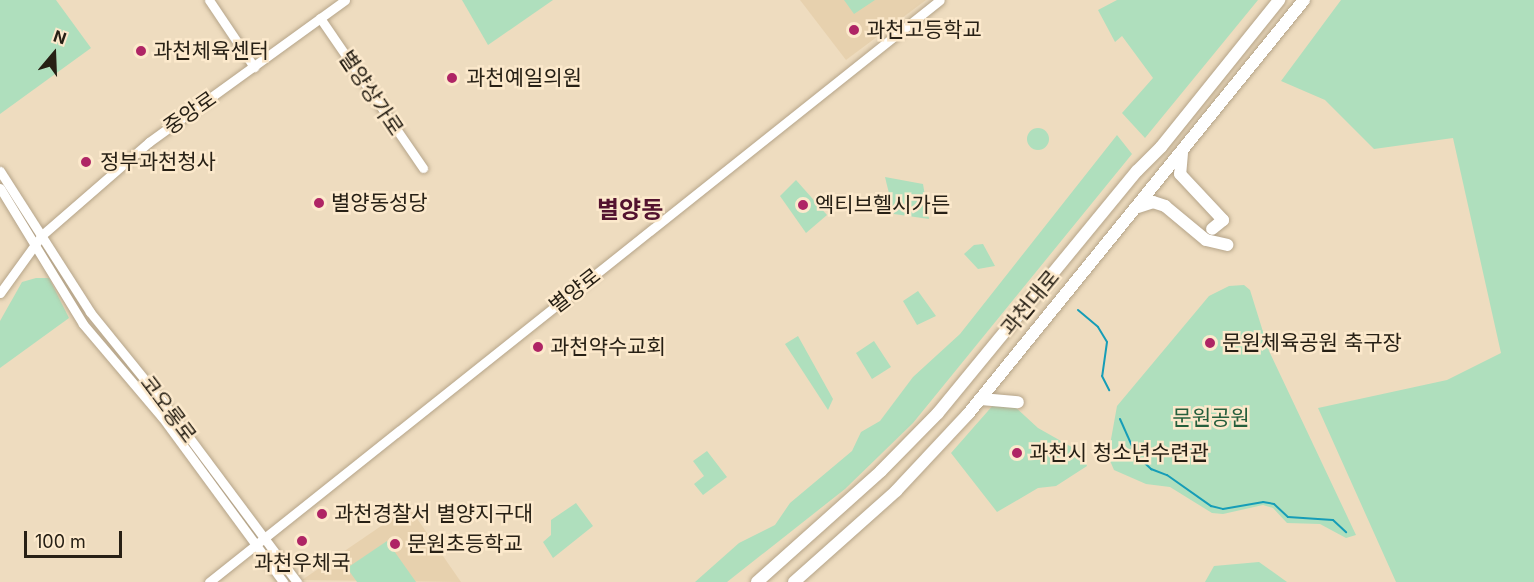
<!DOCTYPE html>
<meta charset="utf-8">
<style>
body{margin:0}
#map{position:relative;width:1534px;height:582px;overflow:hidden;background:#eedcbf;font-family:Inter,"Noto Sans KR",sans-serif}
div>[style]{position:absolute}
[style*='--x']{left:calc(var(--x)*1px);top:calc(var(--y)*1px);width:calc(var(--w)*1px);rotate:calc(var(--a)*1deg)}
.built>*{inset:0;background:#e7d1ae}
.green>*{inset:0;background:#afdfbd}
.round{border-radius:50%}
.stream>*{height:2px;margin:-1px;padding:0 1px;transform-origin:1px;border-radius:1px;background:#169db7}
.roads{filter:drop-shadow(0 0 2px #b5a489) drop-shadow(0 0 2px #b5a489)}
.tertiary>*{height:9px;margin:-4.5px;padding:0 4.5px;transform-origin:4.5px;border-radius:4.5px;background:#fff}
.trunk>*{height:12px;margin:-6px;padding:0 6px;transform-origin:6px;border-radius:6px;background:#fff}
.dots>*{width:16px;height:16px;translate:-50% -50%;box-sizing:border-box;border:3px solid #fce9cc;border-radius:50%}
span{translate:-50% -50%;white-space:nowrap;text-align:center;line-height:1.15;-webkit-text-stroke:5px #fce9cc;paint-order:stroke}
.poi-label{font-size:21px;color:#272015}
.left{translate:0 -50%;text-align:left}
.street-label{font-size:21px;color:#272015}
.park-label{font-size:21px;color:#255f3c}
.quarter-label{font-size:24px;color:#53122f;font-weight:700}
.north{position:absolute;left:24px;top:24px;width:60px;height:60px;-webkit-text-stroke:4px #fce9cc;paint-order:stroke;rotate:19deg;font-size:16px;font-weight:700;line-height:24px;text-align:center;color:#272015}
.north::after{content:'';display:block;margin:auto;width:21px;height:27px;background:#272015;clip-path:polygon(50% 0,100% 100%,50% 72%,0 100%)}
.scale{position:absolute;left:24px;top:531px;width:98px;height:27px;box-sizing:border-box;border:3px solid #272015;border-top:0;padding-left:8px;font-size:18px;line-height:21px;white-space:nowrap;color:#272015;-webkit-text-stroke:4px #fce9cc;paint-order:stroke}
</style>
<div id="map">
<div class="built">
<i style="clip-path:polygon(800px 0,926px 0,846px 60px)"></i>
<i style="clip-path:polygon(409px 507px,461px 582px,302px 580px)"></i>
</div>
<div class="green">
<i style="clip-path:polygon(0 0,56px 0,91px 48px,0 114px)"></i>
<i style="clip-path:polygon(462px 0,553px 0,488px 45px)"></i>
<i style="clip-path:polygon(844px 0,875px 0,854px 14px)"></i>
<i style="clip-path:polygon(1117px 0,1258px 0,1145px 138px,1122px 113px,1153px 78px,1122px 36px,1115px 42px,1098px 10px)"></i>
<i style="clip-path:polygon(1341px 0,1534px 0,1534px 582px,1396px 582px,1318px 408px,1447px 380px,1501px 353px,1453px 138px,1374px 149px,1325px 100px,1281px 81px)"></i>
<i class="round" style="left:1027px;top:128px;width:22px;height:22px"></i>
<i style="clip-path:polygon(1117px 135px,1132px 154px,913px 423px,845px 489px,727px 582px,695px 582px,739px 543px,775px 525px,790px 503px,852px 451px,861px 432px,880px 421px,913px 377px,960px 334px)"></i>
<i style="clip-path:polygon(885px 177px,923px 184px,929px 219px,894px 214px)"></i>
<i style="clip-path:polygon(796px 180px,827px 215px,806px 233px,780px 196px)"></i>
<i style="clip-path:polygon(983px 244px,995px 266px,978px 269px,964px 254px,974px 245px)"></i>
<i style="clip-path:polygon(36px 278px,49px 278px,69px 318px,0 368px,0 321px,22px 282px)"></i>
<i style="clip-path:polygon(1244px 285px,1250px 290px,1269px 351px,1356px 535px,1346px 538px,1320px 524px,1287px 523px,1273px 508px,1263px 505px,1223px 514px,1212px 513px,1170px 487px,1146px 484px,1114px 470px,1108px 456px,1117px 406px,1209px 296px,1229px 286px)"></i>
<i style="clip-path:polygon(918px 291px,936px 316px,917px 325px,903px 301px)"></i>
<i style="clip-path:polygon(798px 336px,833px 399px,828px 410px,785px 344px)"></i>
<i style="clip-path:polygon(874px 341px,891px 367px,872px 379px,856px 353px)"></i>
<i style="clip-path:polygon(1002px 395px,1038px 428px,1084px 454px,1087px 466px,1056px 486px,1038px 488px,997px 512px,951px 453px)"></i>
<i style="clip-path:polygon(707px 451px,727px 477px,703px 495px,694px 484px,704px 476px,693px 461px)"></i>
<i style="clip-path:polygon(576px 503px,593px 526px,553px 558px,543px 542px,551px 535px,551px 520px)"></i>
<i style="clip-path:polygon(387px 541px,416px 582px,357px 582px,347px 568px)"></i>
<i style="clip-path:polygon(1259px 562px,1287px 582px,1205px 582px,1214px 566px)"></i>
</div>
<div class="stream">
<i style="--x:1078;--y:310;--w:26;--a:40"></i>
<i style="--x:1098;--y:327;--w:17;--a:59"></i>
<i style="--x:1107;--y:342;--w:34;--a:98"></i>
<i style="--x:1102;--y:376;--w:16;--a:63"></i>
<i style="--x:1120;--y:419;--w:39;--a:66"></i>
<i style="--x:1136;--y:455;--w:21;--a:43"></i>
<i style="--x:1151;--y:469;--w:17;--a:21"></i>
<i style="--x:1167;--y:475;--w:54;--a:35.2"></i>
<i style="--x:1211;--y:506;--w:12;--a:14"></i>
<i style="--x:1223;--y:509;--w:41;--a:-9.9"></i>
<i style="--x:1263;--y:502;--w:11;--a:10"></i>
<i style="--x:1274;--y:504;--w:19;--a:43"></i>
<i style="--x:1288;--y:517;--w:45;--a:3.8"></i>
<i style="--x:1333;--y:520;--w:18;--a:43"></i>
</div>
<div class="roads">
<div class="tertiary">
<i style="--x:209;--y:0;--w:81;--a:56.1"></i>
<i style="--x:320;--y:18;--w:182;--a:55.5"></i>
<i style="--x:0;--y:171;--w:167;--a:57.4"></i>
<i style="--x:90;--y:312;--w:114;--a:51"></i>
<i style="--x:162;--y:401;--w:226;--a:53.3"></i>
<i style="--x:0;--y:188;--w:159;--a:58.6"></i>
<i style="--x:83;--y:324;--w:122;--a:49.7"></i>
<i style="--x:162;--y:417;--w:205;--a:53.7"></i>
<i style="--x:0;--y:293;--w:72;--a:-54.1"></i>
<i style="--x:42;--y:235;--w:142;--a:-41"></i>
<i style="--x:149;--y:142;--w:242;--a:-35.9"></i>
<i style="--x:209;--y:582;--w:934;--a:-38.53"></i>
</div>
<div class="trunk">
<i style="--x:1182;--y:153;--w:21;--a:95"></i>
<i style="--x:1180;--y:174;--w:63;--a:46.9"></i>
<i style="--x:1223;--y:220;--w:14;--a:141"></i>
<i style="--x:1138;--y:207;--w:16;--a:-18"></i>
<i style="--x:1153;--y:202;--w:13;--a:18"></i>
<i style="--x:1165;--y:206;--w:53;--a:39.7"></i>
<i style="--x:1206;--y:240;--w:22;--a:13"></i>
<i style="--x:981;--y:399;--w:37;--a:5"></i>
<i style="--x:757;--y:582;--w:166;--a:-41.8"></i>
<i style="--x:881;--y:471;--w:81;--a:-45.5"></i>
<i style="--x:938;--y:413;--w:313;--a:-50.6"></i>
<i style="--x:1137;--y:171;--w:34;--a:-45"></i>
<i style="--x:1161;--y:147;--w:189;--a:-51.2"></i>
<i style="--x:794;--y:582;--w:137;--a:-41.7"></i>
<i style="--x:896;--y:491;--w:105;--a:-46.9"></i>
<i style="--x:968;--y:414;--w:533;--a:-50.94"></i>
</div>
</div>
<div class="dots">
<i style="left:854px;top:30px;background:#af2565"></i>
<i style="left:141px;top:51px;background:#af2565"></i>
<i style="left:452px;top:78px;background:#af2565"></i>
<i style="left:86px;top:162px;background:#af2565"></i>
<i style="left:319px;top:203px;background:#af2565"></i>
<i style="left:803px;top:205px;background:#af2565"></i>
<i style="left:1210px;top:343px;background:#af2565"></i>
<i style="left:538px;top:347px;background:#af2565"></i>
<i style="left:1017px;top:453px;background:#af2565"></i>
<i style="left:322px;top:514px;background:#af2565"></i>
<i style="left:302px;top:541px;background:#af2565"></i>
<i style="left:395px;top:544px;background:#af2565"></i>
</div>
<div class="poi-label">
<span class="left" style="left:866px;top:30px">과천고등학교</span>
<span class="left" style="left:153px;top:51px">과천체육센터</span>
<span class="left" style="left:466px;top:78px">과천예일의원</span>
<span class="left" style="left:100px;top:162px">정부과천청사</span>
<span class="left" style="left:331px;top:203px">별양동성당</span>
<span class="left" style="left:815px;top:205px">엑티브헬시가든</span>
<span class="left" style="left:1222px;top:343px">문원체육공원 축구장</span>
<span class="left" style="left:550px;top:347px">과천약수교회</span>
<span class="left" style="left:1029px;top:453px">과천시 청소년수련관</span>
<span class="left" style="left:334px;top:514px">과천경찰서 별양지구대</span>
<span class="left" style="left:407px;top:544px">문원초등학교</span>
<span style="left:302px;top:563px">과천우체국</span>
</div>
<div class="street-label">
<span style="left:371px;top:93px;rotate:56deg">별양상가로</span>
<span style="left:190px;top:113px;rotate:-35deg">중앙로</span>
<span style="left:575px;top:291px;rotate:-38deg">별양로</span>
<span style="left:1030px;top:303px;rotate:-50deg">과천대로</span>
<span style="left:168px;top:409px;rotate:53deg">코오롱로</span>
</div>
<div class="park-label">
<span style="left:1211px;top:418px">문원공원</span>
</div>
<div class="quarter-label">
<span style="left:630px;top:210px">별양동</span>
</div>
<div class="north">N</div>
<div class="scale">100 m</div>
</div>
